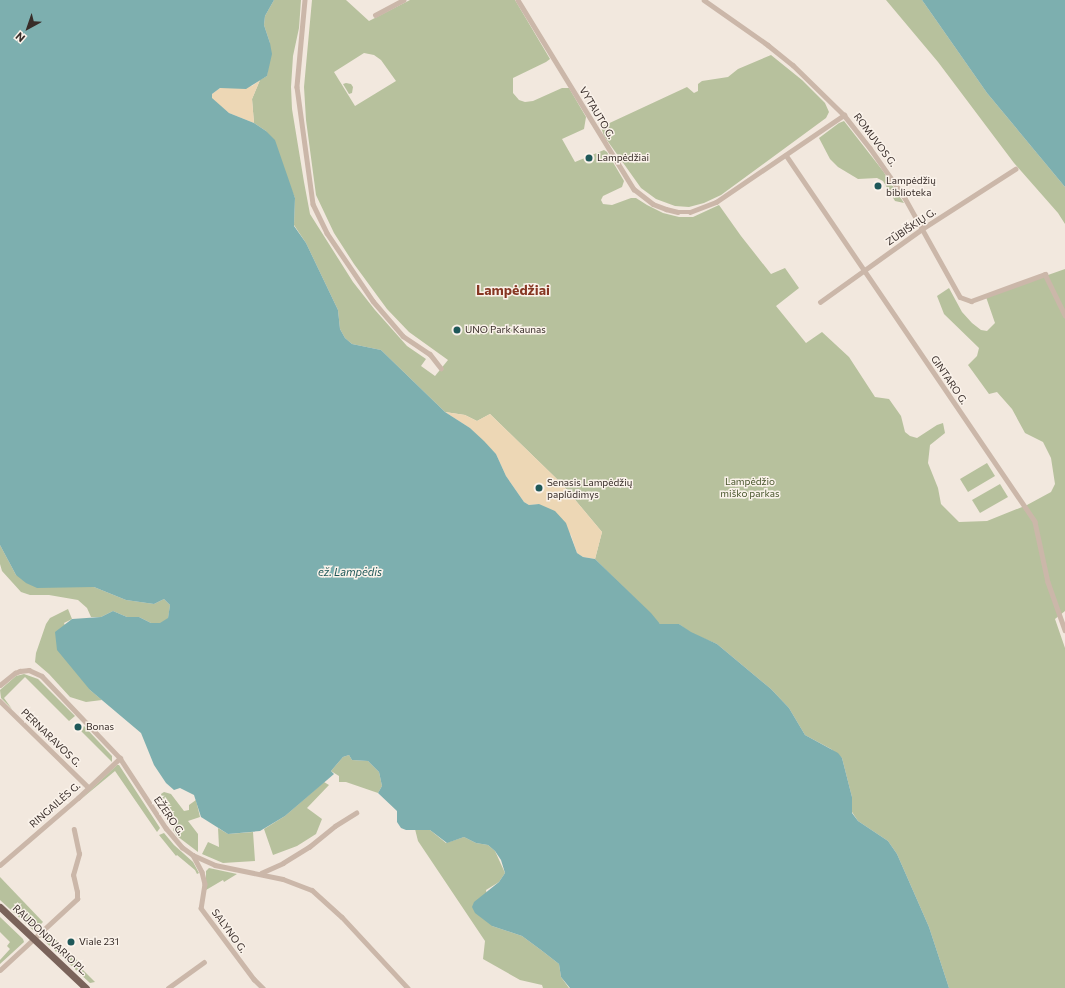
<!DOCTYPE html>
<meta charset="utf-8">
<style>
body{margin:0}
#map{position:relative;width:1065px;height:988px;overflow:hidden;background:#f2e8de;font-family:Commissioner,sans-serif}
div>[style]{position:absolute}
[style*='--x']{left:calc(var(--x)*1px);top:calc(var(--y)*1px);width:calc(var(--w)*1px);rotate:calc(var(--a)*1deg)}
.green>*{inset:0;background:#b7c19d}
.sand>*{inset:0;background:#edd7b5}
.water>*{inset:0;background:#7dafaf}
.minor>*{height:4.5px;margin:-2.25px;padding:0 2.25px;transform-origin:2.25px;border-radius:2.25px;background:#cbb7a9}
.primary>*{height:7px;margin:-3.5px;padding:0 3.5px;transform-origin:3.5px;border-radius:3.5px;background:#7a635a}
.dots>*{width:11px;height:11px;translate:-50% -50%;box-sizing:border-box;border:2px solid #faf2ea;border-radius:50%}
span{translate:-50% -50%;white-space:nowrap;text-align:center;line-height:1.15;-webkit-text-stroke:3px #faf2ea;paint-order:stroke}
.street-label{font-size:10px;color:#382d29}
.poi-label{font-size:10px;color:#382d29}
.left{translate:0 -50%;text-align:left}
.park-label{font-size:10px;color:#49562d}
.water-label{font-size:11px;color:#1f5859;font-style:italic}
.district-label{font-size:14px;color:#863622;font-weight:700}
.north{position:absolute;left:8px;top:8px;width:40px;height:40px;-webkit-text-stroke:3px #faf2ea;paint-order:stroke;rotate:220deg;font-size:11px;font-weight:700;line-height:16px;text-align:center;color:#382d29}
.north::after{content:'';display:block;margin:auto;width:14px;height:18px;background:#382d29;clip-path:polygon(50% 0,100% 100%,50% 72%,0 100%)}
</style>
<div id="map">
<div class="green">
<i style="clip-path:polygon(evenodd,274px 0,301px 0,299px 28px,293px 56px,291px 87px,292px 109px,304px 182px,310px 214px,353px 282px,375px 310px,407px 346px,426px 359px,421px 366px,435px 376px,448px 360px,409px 332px,387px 309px,354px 264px,334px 233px,316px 195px,306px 120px,304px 87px,312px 0,346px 0,369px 21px,410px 0,515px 0,550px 59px,546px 62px,513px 78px,513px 93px,519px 100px,525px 102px,533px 101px,562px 88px,569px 88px,586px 117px,584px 129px,562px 139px,575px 162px,604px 150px,607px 152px,624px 181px,622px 187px,603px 196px,601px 200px,603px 204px,612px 205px,631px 198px,636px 198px,647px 205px,663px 213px,679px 217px,693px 217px,719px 205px,741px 236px,771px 274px,785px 268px,799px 288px,776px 306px,806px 343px,822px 332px,849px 357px,875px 397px,889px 399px,901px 416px,905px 432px,910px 436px,917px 438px,937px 425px,943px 423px,945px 433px,930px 445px,928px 463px,938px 488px,941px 504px,959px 522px,987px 521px,1027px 505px,1051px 492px,1055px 484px,1051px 458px,1043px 442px,1025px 433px,1012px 409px,997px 392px,989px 394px,968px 365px,977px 356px,979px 348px,944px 314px,937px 296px,949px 288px,962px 312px,972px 323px,981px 330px,987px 331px,995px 323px,986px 297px,1065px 269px,1065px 611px,1055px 619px,1065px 648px,1065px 988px,949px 988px,929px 927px,897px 854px,888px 841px,858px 821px,852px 812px,852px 797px,842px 758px,831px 749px,805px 735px,789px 708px,771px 689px,717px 644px,691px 633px,679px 624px,660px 624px,654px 620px,650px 613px,595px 559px,602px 532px,561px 483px,490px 414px,477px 421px,465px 415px,445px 412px,381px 350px,352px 344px,345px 338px,340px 329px,338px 310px,306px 243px,294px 225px,295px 198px,266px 131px,254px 123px,252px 99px,260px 80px,267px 76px,270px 43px,264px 25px,265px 16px,274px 0,364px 53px,374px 55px,381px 60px,396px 81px,355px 106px,334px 72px,364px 53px)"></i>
<i style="clip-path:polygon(886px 0,922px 0,987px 93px,1065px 187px,1065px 224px,1058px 213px,1014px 163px,938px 62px)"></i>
<i style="clip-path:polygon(771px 55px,802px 80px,825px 103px,829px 112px,826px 118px,721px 195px,704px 203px,689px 207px,675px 206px,656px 199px,641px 188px,604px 136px,601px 127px,687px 87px,694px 93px,698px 91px,698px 84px,702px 81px,728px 77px,738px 69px)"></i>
<i style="clip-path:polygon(346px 83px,351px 84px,353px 87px,352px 93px,349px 94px,343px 84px)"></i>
<i style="clip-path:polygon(844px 121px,883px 171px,904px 203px,895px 201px,883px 181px,877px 178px,858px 179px,838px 167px,830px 159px,819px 138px,839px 123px)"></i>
<i style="clip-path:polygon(987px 463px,995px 476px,968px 492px,960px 479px)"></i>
<i style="clip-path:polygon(1000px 484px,1008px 497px,980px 513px,972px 500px)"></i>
<i style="clip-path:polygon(0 545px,16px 575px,74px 587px,94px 587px,126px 600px,154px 604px,164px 599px,170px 605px,168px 619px,160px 624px,151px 623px,139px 617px,127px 617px,113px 611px,101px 617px,91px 617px,87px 608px,78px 600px,49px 595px,30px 595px,21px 592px,2px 571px,0 564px)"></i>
<i style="clip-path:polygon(68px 609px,72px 619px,64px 623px,90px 690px,102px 700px,86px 702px,70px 697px,49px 674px,35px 662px,36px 653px,46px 624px,50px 618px)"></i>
<i style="clip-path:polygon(24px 674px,38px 679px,75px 716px,69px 721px,25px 677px,4px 698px,12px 709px,1px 698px,0 690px,16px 676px)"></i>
<i style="clip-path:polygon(84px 726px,112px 756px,112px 762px,80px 730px)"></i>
<i style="clip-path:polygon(349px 755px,352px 760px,368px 761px,379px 772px,382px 786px,378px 793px,346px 782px,339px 782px,339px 776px,331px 771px,343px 757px)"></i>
<i style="clip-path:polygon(117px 765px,119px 765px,160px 828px,157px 832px,115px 771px,80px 800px)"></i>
<i style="clip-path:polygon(324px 782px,329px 785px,307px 808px,322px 819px,316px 834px,297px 846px,273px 855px,264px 829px,285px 816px)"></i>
<i style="clip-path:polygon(164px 792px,171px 794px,184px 811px,189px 810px,189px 805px,196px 800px,200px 817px,188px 821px,198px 834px,198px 852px,177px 836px,173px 830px,177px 820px,162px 798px,161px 794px)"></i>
<i style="clip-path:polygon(218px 828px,228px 834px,253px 832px,255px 861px,223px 863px,202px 854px,208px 842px,219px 847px)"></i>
<i style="clip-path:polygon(415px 829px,430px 830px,446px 843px,464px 837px,476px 843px,488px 845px,495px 851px,505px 873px,499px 882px,486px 890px,492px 926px,522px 936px,541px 950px,559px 964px,561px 977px,569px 988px,543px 988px,542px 985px,520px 980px,483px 959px,485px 941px,418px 841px)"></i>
<i style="clip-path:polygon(164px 833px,174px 845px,193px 862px,199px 873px,197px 874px,195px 870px,177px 855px,176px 856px,159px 835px)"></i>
<i style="clip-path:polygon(209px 868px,237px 874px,224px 882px,223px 880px,206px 890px,206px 871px)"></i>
<i style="clip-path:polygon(0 877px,43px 922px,34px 931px,0 900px)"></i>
<i style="clip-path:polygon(0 917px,23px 939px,24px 942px,0 964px,0 960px,10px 949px,7px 946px,10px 942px,0 932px)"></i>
<i style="clip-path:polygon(45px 929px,80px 963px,78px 965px,95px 982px,90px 983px,40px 937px)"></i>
</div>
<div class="sand">
<i style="clip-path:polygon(260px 80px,252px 99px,254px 123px,229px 113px,212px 99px,212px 94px,220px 88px,252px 86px)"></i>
<i style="clip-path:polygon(445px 412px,465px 415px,477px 421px,490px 414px,561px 483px,602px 532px,595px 559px,583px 557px,577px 553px,571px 535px,539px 504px,529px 505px,524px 502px,506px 476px,496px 454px,470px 428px)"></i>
</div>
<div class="water">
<i style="clip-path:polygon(0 0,274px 0,265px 16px,264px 25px,270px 43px,272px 54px,267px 76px,246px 89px,220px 88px,212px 94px,212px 98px,229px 113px,254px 123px,266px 131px,275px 140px,295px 198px,294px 226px,306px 243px,338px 310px,340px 329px,345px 338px,352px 344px,381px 350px,445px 412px,470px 428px,484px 441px,496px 454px,506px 476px,524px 502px,529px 505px,539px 504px,555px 511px,566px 523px,577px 553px,583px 557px,595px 559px,651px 613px,660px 624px,679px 624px,691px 632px,717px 644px,771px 689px,789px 708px,805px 735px,838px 753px,842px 758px,852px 797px,852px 813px,858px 821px,888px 841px,897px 854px,929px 927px,949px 988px,570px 988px,561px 977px,559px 964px,541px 950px,522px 936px,492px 926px,475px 913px,472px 907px,474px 902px,499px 882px,505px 873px,501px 860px,495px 851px,488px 845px,476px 843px,464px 837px,447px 843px,430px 830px,406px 830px,401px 828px,397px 822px,397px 811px,378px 793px,382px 786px,379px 772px,368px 761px,352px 760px,349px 755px,343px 757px,331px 771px,334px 774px,285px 816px,260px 831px,228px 834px,201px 817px,194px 795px,180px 788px,174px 790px,166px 783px,154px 765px,141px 733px,90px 690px,57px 650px,55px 632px,72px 619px,101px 617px,113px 611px,127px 617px,139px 617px,151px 623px,160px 623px,168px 618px,170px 605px,164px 599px,154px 604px,126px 600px,94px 587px,37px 588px,26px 583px,16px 575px,0 545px)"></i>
<i style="clip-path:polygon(922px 0,1065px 0,1065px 187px,987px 93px)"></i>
</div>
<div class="minor">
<i style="--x:305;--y:0;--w:87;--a:95.3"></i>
<i style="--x:297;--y:87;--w:118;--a:82.2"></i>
<i style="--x:313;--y:204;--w:32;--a:64"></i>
<i style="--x:327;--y:233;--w:82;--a:55.9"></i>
<i style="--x:373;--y:301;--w:46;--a:49.4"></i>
<i style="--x:403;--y:336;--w:32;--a:34"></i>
<i style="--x:430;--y:354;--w:18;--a:52"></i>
<i style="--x:518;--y:0;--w:222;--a:58.5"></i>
<i style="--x:634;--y:189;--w:24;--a:38"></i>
<i style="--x:653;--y:204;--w:14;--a:21"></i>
<i style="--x:666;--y:209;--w:12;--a:14"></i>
<i style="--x:678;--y:212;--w:12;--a:0"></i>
<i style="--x:690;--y:212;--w:28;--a:-21"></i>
<i style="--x:716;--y:202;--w:155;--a:-34.2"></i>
<i style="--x:704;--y:0;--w:78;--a:35.1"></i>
<i style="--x:768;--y:45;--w:32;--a:39"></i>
<i style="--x:793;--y:65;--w:71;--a:44.4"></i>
<i style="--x:844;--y:115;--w:42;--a:51.8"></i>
<i style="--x:870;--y:148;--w:61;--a:55"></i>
<i style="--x:905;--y:198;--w:113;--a:60.9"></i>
<i style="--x:960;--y:297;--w:12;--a:20"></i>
<i style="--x:971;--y:301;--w:79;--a:-20"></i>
<i style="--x:1045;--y:274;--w:46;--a:64"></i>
<i style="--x:375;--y:15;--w:32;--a:-28"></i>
<i style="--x:786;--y:155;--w:443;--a:55.8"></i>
<i style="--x:1035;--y:522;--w:61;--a:77.8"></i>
<i style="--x:1048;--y:582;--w:51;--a:70.5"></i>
<i style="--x:820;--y:302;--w:125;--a:-35.6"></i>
<i style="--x:922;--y:229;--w:111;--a:-32.8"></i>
<i style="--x:0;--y:685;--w:19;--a:-39"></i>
<i style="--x:15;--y:673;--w:5;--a:-22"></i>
<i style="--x:20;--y:671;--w:9;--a:-6"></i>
<i style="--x:29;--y:670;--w:14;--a:25"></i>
<i style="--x:42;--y:676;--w:113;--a:46.4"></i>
<i style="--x:120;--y:758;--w:84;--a:56.7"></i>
<i style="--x:166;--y:828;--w:25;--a:50"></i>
<i style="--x:182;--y:847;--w:14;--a:36"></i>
<i style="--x:193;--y:855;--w:24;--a:24"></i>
<i style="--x:215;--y:865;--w:69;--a:11.6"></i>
<i style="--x:283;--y:879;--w:31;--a:21"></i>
<i style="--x:312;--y:890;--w:40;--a:42"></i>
<i style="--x:342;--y:917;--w:97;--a:47.1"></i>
<i style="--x:0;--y:701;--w:124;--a:44.3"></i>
<i style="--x:193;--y:855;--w:19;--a:62"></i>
<i style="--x:202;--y:872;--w:12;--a:76"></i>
<i style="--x:205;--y:884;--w:24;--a:99"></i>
<i style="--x:201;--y:908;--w:89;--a:53.3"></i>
<i style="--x:254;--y:979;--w:13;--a:45"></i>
<i style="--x:0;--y:865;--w:103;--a:-40.7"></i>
<i style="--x:78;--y:798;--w:58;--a:-43.6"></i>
<i style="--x:261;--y:873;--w:24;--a:-24"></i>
<i style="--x:283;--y:863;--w:31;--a:-32"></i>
<i style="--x:309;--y:847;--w:33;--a:-39"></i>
<i style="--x:335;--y:826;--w:25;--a:-32"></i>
<i style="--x:0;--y:970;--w:105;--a:-42.7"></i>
<i style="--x:77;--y:899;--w:7;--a:-90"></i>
<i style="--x:77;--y:892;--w:17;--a:-103"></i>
<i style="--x:73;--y:875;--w:22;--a:-74"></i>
<i style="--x:79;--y:854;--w:25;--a:-102"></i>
<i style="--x:168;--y:988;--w:44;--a:-35.8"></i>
</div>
<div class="primary">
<i style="--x:0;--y:907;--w:118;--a:43.3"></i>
</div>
<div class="dots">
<i style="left:589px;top:158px;background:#1f5859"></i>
<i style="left:878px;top:186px;background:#1f5859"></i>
<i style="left:457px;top:330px;background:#1f5859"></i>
<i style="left:539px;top:488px;background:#1f5859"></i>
<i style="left:78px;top:727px;background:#1f5859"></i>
<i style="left:71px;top:942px;background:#1f5859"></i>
</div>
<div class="street-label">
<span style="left:597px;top:113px;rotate:59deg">VYTAUTO G.</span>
<span style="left:875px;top:140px;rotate:53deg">ROMUVOS G.</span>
<span style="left:911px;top:227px;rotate:-34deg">ZŪBIŠKIŲ G.</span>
<span style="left:949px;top:380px;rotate:56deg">GINTARO G.</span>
<span style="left:51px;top:738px;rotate:44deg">PERNARAVOS G.</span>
<span style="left:55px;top:805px;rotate:-41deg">RINGAILĖS G.</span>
<span style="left:169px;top:816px;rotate:55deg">EŽERO G.</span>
<span style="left:229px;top:931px;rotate:54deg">SALYNO G.</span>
<span style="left:50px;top:940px;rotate:43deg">RAUDONDVARIO PL.</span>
</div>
<div class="poi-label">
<span class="left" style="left:597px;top:158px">Lampėdžiai</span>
<span class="left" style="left:886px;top:186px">Lampėdžių<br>biblioteka</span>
<span class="left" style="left:465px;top:330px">UNO Park Kaunas</span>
<span class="left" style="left:547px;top:488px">Senasis Lampėdžių<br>paplūdimys</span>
<span class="left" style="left:86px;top:727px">Bonas</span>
<span class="left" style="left:79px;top:942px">Viale 231</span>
</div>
<div class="park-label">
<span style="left:750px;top:487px">Lampėdžio<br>miško parkas</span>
</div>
<div class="water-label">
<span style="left:350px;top:572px">ež. Lampėdis</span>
</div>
<div class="district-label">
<span style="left:513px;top:290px">Lampėdžiai</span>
</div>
<div class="north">N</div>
</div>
